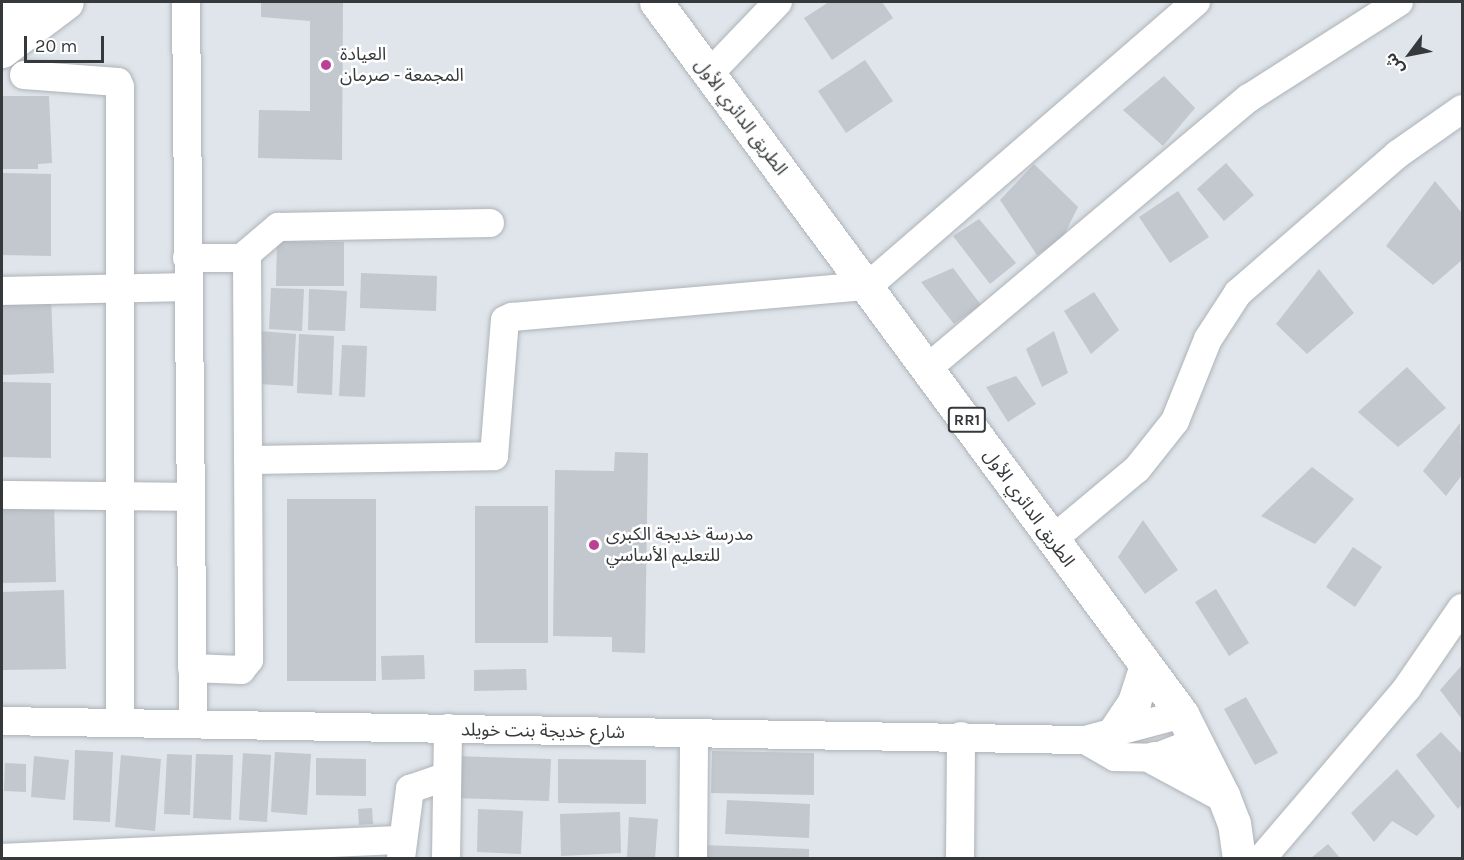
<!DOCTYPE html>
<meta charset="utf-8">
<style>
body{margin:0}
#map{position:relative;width:1464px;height:860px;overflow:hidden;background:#dfe5ea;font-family:Karla,"Noto Sans Arabic",sans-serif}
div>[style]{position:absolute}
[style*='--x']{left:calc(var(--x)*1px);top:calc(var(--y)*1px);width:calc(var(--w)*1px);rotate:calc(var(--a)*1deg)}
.building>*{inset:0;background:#c3c7ce}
.roads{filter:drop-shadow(0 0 2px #adb3b8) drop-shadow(0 0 2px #adb3b8)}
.minor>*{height:28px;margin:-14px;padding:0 14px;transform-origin:14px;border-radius:14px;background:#fff}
.major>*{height:33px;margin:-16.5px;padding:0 16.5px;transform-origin:16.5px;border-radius:16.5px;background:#fff}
.highway>*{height:33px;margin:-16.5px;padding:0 16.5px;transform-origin:16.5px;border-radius:16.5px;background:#fff}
.dots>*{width:16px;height:16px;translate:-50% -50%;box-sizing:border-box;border:3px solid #fff;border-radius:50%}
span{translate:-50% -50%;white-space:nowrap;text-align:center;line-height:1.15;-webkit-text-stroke:5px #fff;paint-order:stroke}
.shield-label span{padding:2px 4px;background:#fff;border:2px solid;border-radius:4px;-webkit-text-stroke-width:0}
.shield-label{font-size:16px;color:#36393b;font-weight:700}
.poi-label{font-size:18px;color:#36393b}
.left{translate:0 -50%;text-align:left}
.street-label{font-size:18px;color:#36393b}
.frame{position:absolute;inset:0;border:3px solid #36393b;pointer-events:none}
.north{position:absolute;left:1380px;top:24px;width:60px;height:60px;-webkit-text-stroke:4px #fff;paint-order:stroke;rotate:238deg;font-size:16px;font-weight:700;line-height:24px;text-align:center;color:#36393b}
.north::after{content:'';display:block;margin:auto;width:21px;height:27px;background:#36393b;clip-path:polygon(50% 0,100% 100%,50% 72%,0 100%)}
.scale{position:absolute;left:24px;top:36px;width:80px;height:27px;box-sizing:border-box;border:3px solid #36393b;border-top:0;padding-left:8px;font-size:18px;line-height:21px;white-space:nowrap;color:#36393b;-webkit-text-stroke:4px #fff;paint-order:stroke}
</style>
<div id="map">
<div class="building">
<i style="clip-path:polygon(261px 2px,343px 2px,342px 160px,258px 158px,259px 110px,310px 111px,310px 21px,261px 17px)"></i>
<i style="clip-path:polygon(829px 2px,882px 2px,893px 18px,832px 60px,804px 18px)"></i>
<i style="clip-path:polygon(865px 60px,893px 101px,846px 133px,818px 91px)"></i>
<i style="clip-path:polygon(1164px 76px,1195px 108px,1163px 146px,1123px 110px)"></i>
<i style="clip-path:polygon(2px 96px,49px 96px,52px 163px,38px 164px,38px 169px,2px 169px)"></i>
<i style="clip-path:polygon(1226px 163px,1254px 195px,1224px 221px,1197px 189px)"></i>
<i style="clip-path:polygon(1034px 164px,1078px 207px,1062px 239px,1037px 255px,1000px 200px)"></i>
<i style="clip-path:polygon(2px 173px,51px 174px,51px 256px,2px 255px)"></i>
<i style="clip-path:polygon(1435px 181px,1462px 213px,1462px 260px,1433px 285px,1386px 246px)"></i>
<i style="clip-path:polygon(1178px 191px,1209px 237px,1170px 263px,1139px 217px)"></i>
<i style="clip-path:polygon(979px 219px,1016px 263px,990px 284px,953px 236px)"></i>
<i style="clip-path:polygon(277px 241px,344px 242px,344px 286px,276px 286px)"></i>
<i style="clip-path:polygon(953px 268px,981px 305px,954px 324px,921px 282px)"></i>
<i style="clip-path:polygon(1319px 269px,1354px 313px,1307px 354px,1276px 324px)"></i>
<i style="clip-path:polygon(361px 273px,437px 276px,436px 311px,360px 308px)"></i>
<i style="clip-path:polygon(271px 288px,304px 289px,302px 331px,269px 329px)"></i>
<i style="clip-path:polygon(309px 289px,347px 291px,345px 331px,308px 330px)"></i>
<i style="clip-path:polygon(1094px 292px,1119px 330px,1091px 354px,1064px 311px)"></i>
<i style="clip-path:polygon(51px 296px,54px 373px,2px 375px,2px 297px)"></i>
<i style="clip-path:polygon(260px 331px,296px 334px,293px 386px,258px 384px)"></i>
<i style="clip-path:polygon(1054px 331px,1068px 373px,1042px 387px,1026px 349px)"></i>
<i style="clip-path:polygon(299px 334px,334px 336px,332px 395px,297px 393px)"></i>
<i style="clip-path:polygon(342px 345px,367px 346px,365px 397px,339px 396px)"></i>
<i style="clip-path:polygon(1407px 367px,1446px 408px,1398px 447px,1358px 412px)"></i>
<i style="clip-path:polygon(1016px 376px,1036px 404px,1008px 422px,986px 387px)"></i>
<i style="clip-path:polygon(2px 382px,51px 383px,51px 458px,2px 457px)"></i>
<i style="clip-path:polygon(1460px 423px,1462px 475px,1446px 496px,1423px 471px)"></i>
<i style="clip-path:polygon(615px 452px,648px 453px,645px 653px,612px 652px,612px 637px,553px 636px,555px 470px,614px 471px)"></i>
<i style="clip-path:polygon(1312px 467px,1354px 499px,1315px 544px,1261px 516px)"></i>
<i style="clip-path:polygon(287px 499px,376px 499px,376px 681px,287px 681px)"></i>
<i style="clip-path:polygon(54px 500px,56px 582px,2px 583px,2px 501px)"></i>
<i style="clip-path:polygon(475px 506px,548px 506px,548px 643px,475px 643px)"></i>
<i style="clip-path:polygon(1143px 520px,1178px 570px,1145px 594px,1118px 557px)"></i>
<i style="clip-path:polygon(1353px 547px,1382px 567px,1355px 607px,1326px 587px)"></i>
<i style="clip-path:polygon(1216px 589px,1249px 643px,1229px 656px,1195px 602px)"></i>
<i style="clip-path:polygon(64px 590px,66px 669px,2px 670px,2px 592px)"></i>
<i style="clip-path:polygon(424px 655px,425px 679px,382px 680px,381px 656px)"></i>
<i style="clip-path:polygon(1462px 665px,1462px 717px,1461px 718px,1440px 690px)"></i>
<i style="clip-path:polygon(526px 669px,527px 690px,474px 691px,474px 670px)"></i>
<i style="clip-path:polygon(1246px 697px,1278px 753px,1255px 765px,1224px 709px)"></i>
<i style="clip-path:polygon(1441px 732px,1462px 754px,1462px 804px,1458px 809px,1416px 755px)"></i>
<i style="clip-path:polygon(75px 750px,113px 752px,110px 822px,73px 820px)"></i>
<i style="clip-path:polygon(712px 751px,814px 753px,814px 795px,711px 793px)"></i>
<i style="clip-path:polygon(275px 752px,311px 754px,307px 815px,271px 812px)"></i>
<i style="clip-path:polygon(243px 753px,271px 755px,267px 822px,239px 820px)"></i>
<i style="clip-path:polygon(167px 754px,192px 755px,190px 815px,164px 814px)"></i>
<i style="clip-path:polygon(196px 754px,233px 755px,231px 820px,193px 818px)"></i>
<i style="clip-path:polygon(121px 755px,161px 759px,155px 831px,115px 827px)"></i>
<i style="clip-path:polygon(34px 756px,69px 760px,65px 800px,31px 797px)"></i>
<i style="clip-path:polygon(453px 756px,551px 759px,549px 801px,451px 798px)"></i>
<i style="clip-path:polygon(316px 758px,366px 759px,366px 796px,316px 795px)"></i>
<i style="clip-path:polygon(558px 759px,646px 760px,646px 804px,558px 803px)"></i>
<i style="clip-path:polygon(5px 763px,26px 764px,26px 792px,4px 791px)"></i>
<i style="clip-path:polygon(1397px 769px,1435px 816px,1417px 836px,1392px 821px,1374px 842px,1351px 813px)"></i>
<i style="clip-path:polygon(727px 800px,810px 804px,809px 838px,725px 834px)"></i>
<i style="clip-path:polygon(372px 808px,373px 824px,359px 825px,358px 809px)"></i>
<i style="clip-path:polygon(478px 809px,523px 811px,521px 854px,477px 852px)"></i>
<i style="clip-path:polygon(620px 812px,621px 853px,561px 856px,560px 814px)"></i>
<i style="clip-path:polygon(629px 817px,658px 819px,655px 858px,627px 858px)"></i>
<i style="clip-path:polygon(1328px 844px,1340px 858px,1311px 858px)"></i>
<i style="clip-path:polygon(702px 845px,809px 849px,809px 858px,701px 858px)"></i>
</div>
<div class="roads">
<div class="minor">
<i style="--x:186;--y:2;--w:722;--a:89.44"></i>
<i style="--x:24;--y:75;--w:94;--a:4.3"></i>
<i style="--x:118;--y:82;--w:5;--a:68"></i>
<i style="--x:120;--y:87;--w:636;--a:90"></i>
<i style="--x:708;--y:75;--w:101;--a:-46.2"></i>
<i style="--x:244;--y:256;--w:45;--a:-40.5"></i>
<i style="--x:278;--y:227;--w:212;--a:-1.1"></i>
<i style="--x:187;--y:258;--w:60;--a:0"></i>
<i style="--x:247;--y:258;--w:402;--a:89.7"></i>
<i style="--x:249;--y:660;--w:13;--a:129"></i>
<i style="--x:241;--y:670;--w:49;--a:-177.7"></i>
<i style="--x:2;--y:291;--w:186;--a:-1.2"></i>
<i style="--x:929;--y:367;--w:418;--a:-40.1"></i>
<i style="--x:1249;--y:98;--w:178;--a:-32.6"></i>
<i style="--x:248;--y:460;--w:246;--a:-0.9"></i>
<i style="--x:494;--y:456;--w:136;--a:-85.4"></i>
<i style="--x:505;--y:320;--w:8;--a:-23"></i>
<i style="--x:512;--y:317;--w:357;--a:-5"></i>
<i style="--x:868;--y:286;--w:434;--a:-40.9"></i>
<i style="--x:2;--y:495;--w:186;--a:0.6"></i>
<i style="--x:1052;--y:540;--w:111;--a:-39.9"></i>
<i style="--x:1137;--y:469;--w:61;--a:-51.6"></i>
<i style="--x:1175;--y:421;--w:88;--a:-68.1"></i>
<i style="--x:1208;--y:339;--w:55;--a:-56.9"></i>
<i style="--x:1238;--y:293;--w:212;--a:-41"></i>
<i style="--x:1398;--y:154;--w:78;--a:-35.1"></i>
<i style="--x:2;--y:721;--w:1083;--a:1.01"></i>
<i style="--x:1085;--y:740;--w:100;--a:-15"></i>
<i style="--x:1085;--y:740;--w:34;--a:30"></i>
<i style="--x:1115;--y:757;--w:39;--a:1"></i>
<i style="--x:1154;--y:758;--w:47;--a:-21.1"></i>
<i style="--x:2;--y:858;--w:399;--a:-2.6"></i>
<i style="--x:401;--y:858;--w:70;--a:-82.6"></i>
<i style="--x:410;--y:789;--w:39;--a:-19"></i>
<i style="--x:446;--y:858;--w:130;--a:-89.1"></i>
<i style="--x:693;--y:858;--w:124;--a:-89.5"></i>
<i style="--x:960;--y:858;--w:122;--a:-89.5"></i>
<i style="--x:1262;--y:858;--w:223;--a:-49.5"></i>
<i style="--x:1407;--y:688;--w:97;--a:-55.5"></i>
</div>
<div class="major">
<i style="--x:656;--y:2;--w:885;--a:53.54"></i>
<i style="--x:1182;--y:714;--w:91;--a:63.2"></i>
<i style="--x:1223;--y:795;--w:30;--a:69"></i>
<i style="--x:1234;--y:823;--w:35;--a:82"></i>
<i style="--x:1112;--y:735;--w:40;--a:-56"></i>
<i style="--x:1134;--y:702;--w:36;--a:-72"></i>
<i style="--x:1154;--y:758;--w:78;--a:28.2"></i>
</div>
<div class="highway">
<i style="--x:2;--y:19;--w:28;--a:-38"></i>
<i style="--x:2;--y:51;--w:81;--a:-37"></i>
</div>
</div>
<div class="dots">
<i style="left:326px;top:65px;background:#ba4196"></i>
<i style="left:594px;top:545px;background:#ba4196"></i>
</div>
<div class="shield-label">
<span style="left:967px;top:420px">RR1</span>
</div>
<div class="poi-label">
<span class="left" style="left:340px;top:65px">العيادة<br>المجمعة - صرمان</span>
<span class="left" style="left:606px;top:545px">مدرسة خديجة الكبرى<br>للتعليم الأساسي</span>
</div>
<div class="street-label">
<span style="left:741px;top:117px;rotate:53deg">الطريق الدائري الأول</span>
<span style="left:1029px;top:508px;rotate:54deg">الطريق الدائري الأول</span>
<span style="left:543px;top:731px;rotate:1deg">شارع خديجة بنت خويلد</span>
</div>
<div class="frame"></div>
<div class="north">ش</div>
<div class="scale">20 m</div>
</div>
